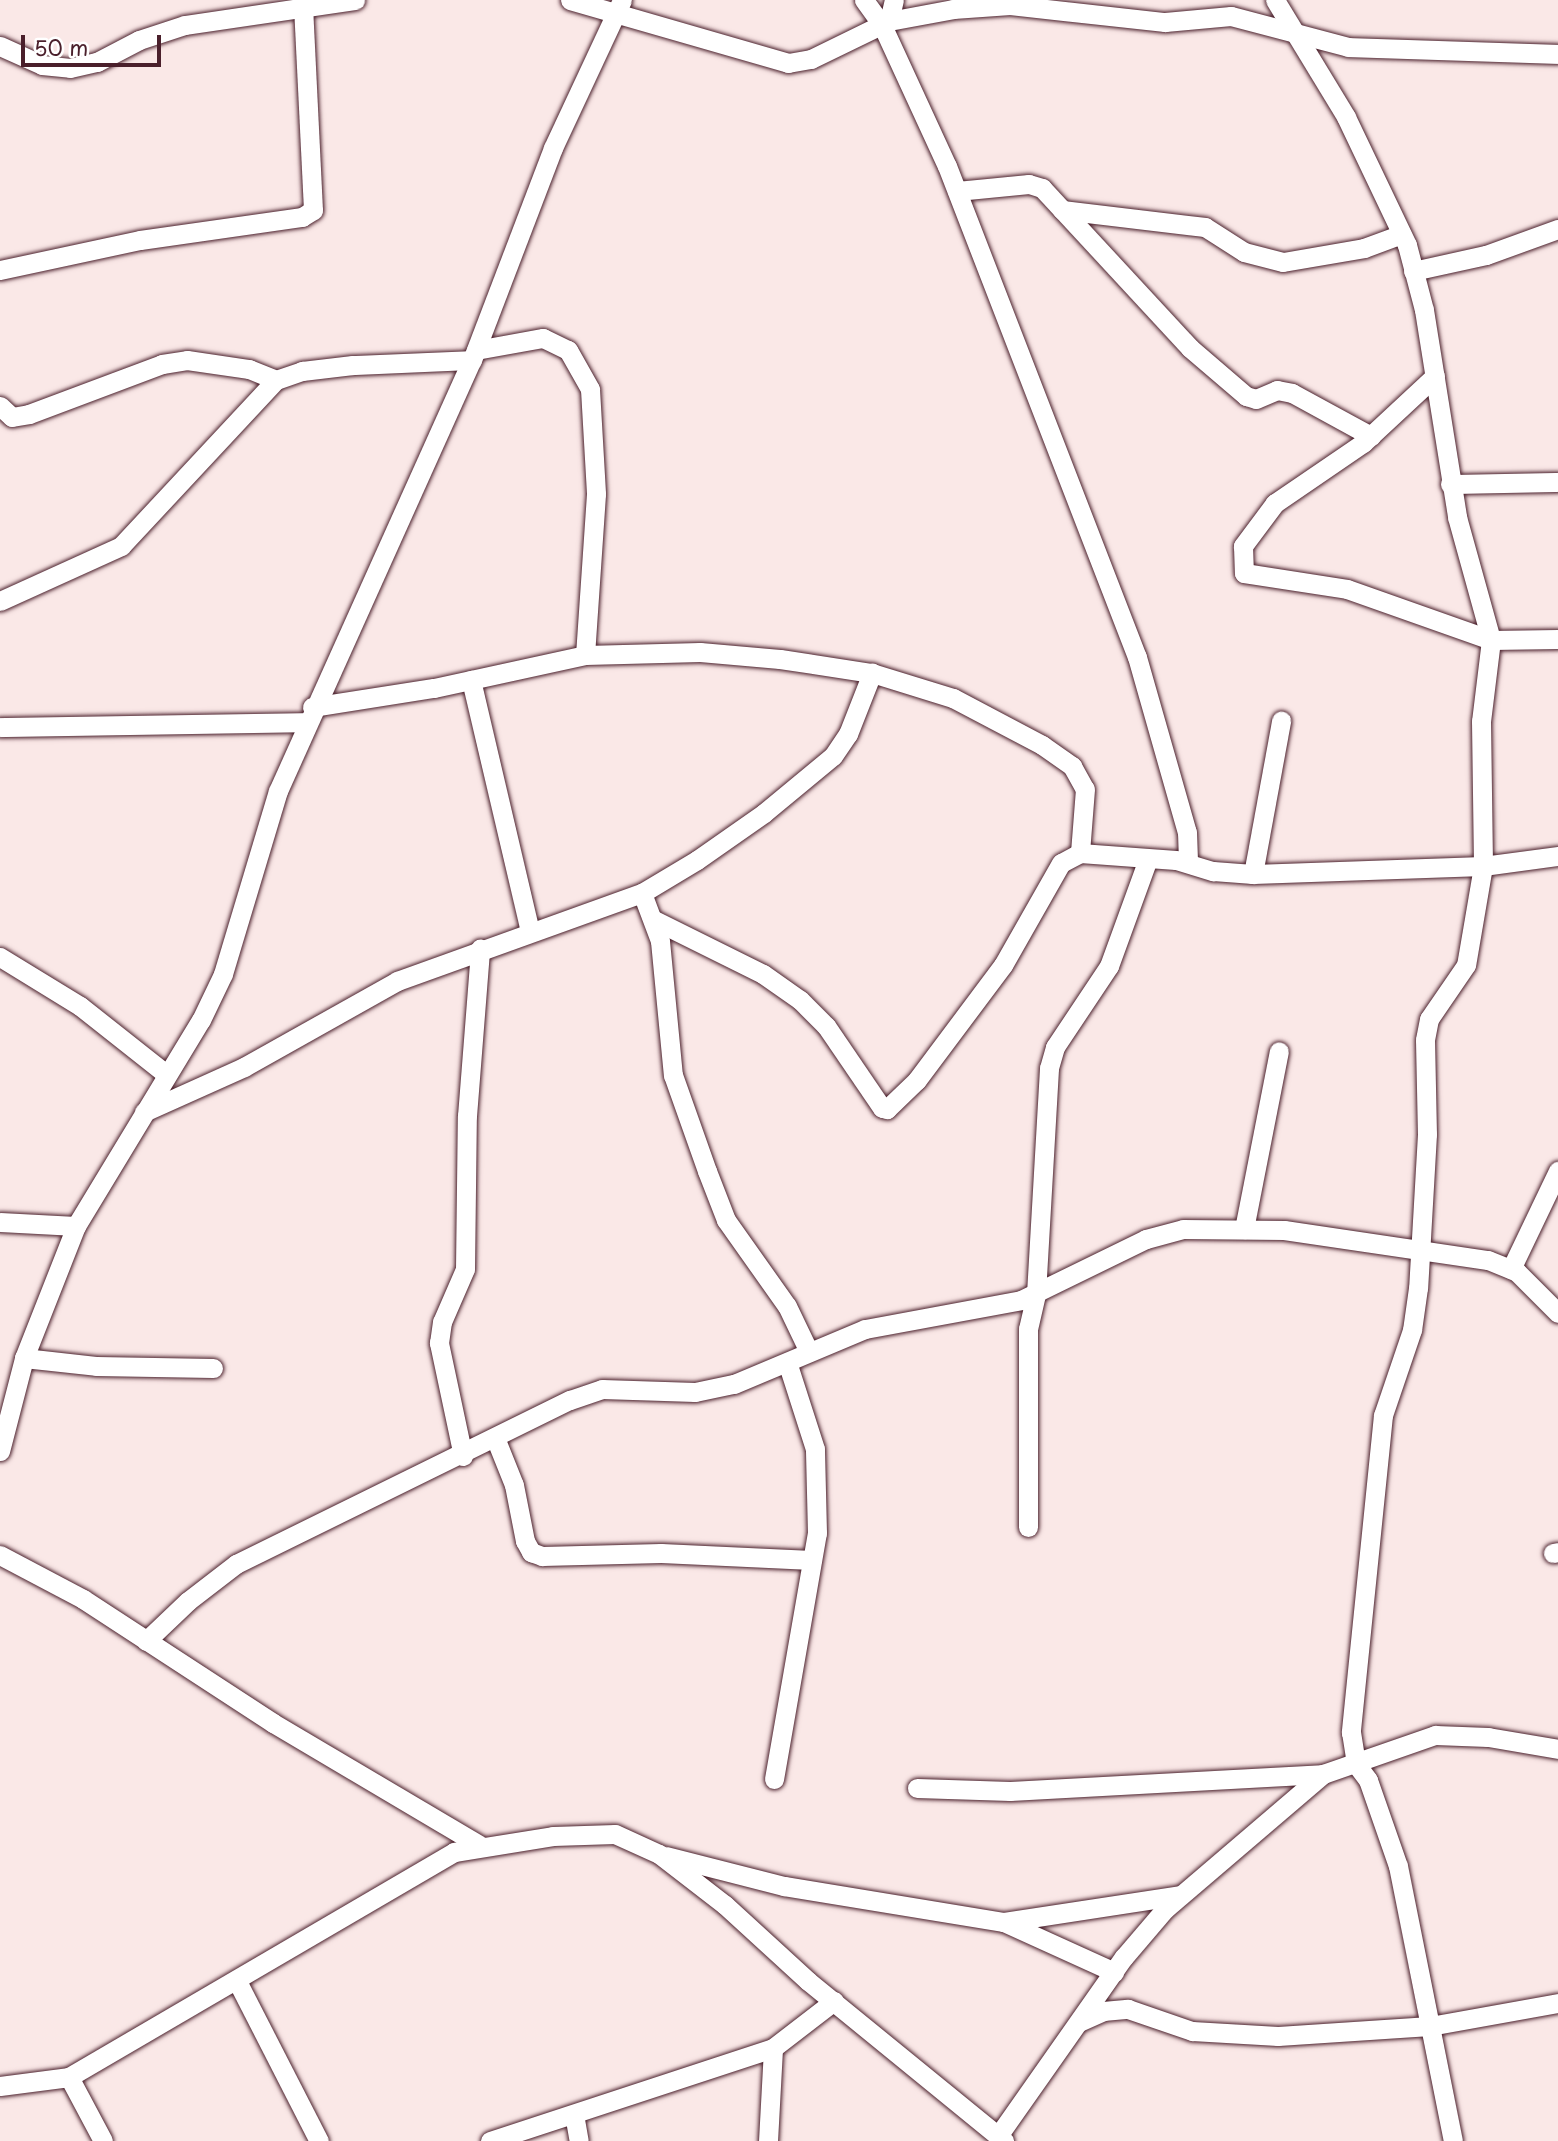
<!DOCTYPE html>
<style>
body{margin:0}
#map{position:relative;width:1558px;height:2141px;overflow:hidden;background:#fae8e7;font-family:"Playpen Sans",sans-serif}
div>[style]{position:absolute}
.roads{filter:drop-shadow(0 0 2px #4a1f2b) drop-shadow(0 0 2px #4a1f2b)}
.minor>*{height:19px;margin:-9.5px;padding:0 9.5px;transform-origin:9.5px;border-radius:9.5px;background:#fff}
span{translate:-50% -50%;white-space:nowrap;text-align:center;line-height:1.15;-webkit-text-stroke:5px #fff;paint-order:stroke}
.scale{position:absolute;left:21px;top:35px;width:140px;height:32px;box-sizing:border-box;border:4px solid #4a1f2b;border-top:0;padding-left:9px;font-size:21px;line-height:24px;white-space:nowrap;color:#4a1f2b;-webkit-text-stroke:5px #fff;paint-order:stroke}
</style>
<div id="map">
<div class="roads">
<div class="minor">
<div style="left:570px;top:0;width:227px;rotate:16.1deg"></div>
<div style="left:788px;top:63px;width:23px;rotate:-10deg"></div>
<div style="left:811px;top:59px;width:87px;rotate:-26deg"></div>
<div style="left:889px;top:21px;width:65px;rotate:-10.6deg"></div>
<div style="left:953px;top:9px;width:57px;rotate:-4deg"></div>
<div style="left:1010px;top:5px;width:156px;rotate:6.3deg"></div>
<div style="left:1165px;top:22px;width:66px;rotate:-5.2deg"></div>
<div style="left:1231px;top:16px;width:121px;rotate:14.8deg"></div>
<div style="left:1348px;top:47px;width:210px;rotate:1.9deg"></div>
<div style="left:864px;top:0;width:31px;rotate:54deg"></div>
<div style="left:882px;top:25px;width:155px;rotate:65.3deg"></div>
<div style="left:947px;top:166px;width:526px;rotate:68.85deg"></div>
<div style="left:1137px;top:657px;width:182px;rotate:74.1deg"></div>
<div style="left:1187px;top:832px;width:30px;rotate:88deg"></div>
<div style="left:1275px;top:0;width:137px;rotate:58.7deg"></div>
<div style="left:1346px;top:117px;width:142px;rotate:64.5deg"></div>
<div style="left:1407px;top:245px;width:67px;rotate:75.3deg"></div>
<div style="left:1424px;top:310px;width:210px;rotate:80.9deg"></div>
<div style="left:1457px;top:517px;width:128px;rotate:74.5deg"></div>
<div style="left:1491px;top:640px;width:82px;rotate:97deg"></div>
<div style="left:1481px;top:721px;width:145px;rotate:89.2deg"></div>
<div style="left:1483px;top:866px;width:100px;rotate:99.7deg"></div>
<div style="left:1466px;top:965px;width:65px;rotate:124.4deg"></div>
<div style="left:1429px;top:1019px;width:21px;rotate:101deg"></div>
<div style="left:1425px;top:1040px;width:94px;rotate:88.8deg"></div>
<div style="left:1427px;top:1134px;width:154px;rotate:93.3deg"></div>
<div style="left:1418px;top:1288px;width:42px;rotate:98.1deg"></div>
<div style="left:1412px;top:1330px;width:90px;rotate:108.8deg"></div>
<div style="left:1383px;top:1415px;width:319px;rotate:95.8deg"></div>
<div style="left:1351px;top:1732px;width:32px;rotate:81deg"></div>
<div style="left:1356px;top:1764px;width:20px;rotate:53deg"></div>
<div style="left:1368px;top:1780px;width:91px;rotate:70.8deg"></div>
<div style="left:1398px;top:1866px;width:280px;rotate:78.7deg"></div>
<div style="left:889px;top:21px;width:22px;rotate:-77deg"></div>
<div style="left:0;top:46px;width:46px;rotate:24.3deg"></div>
<div style="left:42px;top:65px;width:28px;rotate:6deg"></div>
<div style="left:70px;top:68px;width:28px;rotate:-13deg"></div>
<div style="left:97px;top:62px;width:47px;rotate:-27.6deg"></div>
<div style="left:139px;top:40px;width:48px;rotate:-18.1deg"></div>
<div style="left:185px;top:25px;width:172px;rotate:-8.4deg"></div>
<div style="left:957px;top:191px;width:72px;rotate:-5.6deg"></div>
<div style="left:1029px;top:184px;width:14px;rotate:17deg"></div>
<div style="left:1042px;top:188px;width:218px;rotate:47.2deg"></div>
<div style="left:1190px;top:348px;width:74px;rotate:40.6deg"></div>
<div style="left:1246px;top:396px;width:10px;rotate:17deg"></div>
<div style="left:1256px;top:399px;width:23px;rotate:-23deg"></div>
<div style="left:1277px;top:390px;width:15px;rotate:11deg"></div>
<div style="left:1292px;top:393px;width:90px;rotate:28.6deg"></div>
<div style="left:1062px;top:210px;width:144px;rotate:6.8deg"></div>
<div style="left:1205px;top:227px;width:46px;rotate:32.7deg"></div>
<div style="left:1244px;top:252px;width:40px;rotate:14.4deg"></div>
<div style="left:1283px;top:262px;width:82px;rotate:-9.8deg"></div>
<div style="left:1364px;top:248px;width:40px;rotate:-20.2deg"></div>
<div style="left:0;top:270px;width:143px;rotate:-12.1deg"></div>
<div style="left:140px;top:240px;width:164px;rotate:-8.1deg"></div>
<div style="left:302px;top:217px;width:13px;rotate:-32deg"></div>
<div style="left:313px;top:210px;width:202px;rotate:-92.8deg"></div>
<div style="left:1413px;top:271px;width:75px;rotate:-12.4deg"></div>
<div style="left:1486px;top:255px;width:77px;rotate:-19.9deg"></div>
<div style="left:476px;top:350px;width:68px;rotate:-10.2deg"></div>
<div style="left:543px;top:338px;width:28px;rotate:26deg"></div>
<div style="left:568px;top:350px;width:45px;rotate:60.6deg"></div>
<div style="left:590px;top:389px;width:105px;rotate:86.7deg"></div>
<div style="left:596px;top:494px;width:161px;rotate:93.9deg"></div>
<div style="left:1435px;top:376px;width:98px;rotate:137.1deg"></div>
<div style="left:1363px;top:443px;width:107px;rotate:145.7deg"></div>
<div style="left:1275px;top:503px;width:54px;rotate:126.7deg"></div>
<div style="left:1243px;top:546px;width:27px;rotate:88deg"></div>
<div style="left:1244px;top:573px;width:104px;rotate:8.8deg"></div>
<div style="left:1347px;top:589px;width:153px;rotate:19.5deg"></div>
<div style="left:1491px;top:640px;width:67px;rotate:-0.9deg"></div>
<div style="left:0;top:406px;width:16px;rotate:43deg"></div>
<div style="left:12px;top:417px;width:17px;rotate:-10deg"></div>
<div style="left:29px;top:414px;width:142px;rotate:-20.6deg"></div>
<div style="left:162px;top:364px;width:25px;rotate:-9deg"></div>
<div style="left:187px;top:360px;width:63px;rotate:8.3deg"></div>
<div style="left:249px;top:369px;width:29px;rotate:22deg"></div>
<div style="left:1450px;top:484px;width:108px;rotate:-1.1deg"></div>
<div style="left:0;top:601px;width:133px;rotate:-24.4deg"></div>
<div style="left:121px;top:546px;width:227px;rotate:-47deg"></div>
<div style="left:276px;top:380px;width:28px;rotate:-19deg"></div>
<div style="left:302px;top:371px;width:51px;rotate:-6.7deg"></div>
<div style="left:353px;top:365px;width:119px;rotate:-2.4deg"></div>
<div style="left:471px;top:680px;width:259px;rotate:76.8deg"></div>
<div style="left:312px;top:707px;width:123px;rotate:-8.9deg"></div>
<div style="left:434px;top:688px;width:155px;rotate:-12.3deg"></div>
<div style="left:585px;top:655px;width:115px;rotate:-1.5deg"></div>
<div style="left:700px;top:652px;width:80px;rotate:5deg"></div>
<div style="left:780px;top:659px;width:93px;rotate:8.7deg"></div>
<div style="left:872px;top:673px;width:85px;rotate:17.2deg"></div>
<div style="left:953px;top:698px;width:101px;rotate:27.8deg"></div>
<div style="left:1042px;top:745px;width:37px;rotate:35deg"></div>
<div style="left:1072px;top:766px;width:26px;rotate:61deg"></div>
<div style="left:1085px;top:789px;width:64px;rotate:94.5deg"></div>
<div style="left:1080px;top:853px;width:21px;rotate:152deg"></div>
<div style="left:1061px;top:863px;width:117px;rotate:119.6deg"></div>
<div style="left:1003px;top:965px;width:144px;rotate:126.8deg"></div>
<div style="left:917px;top:1080px;width:42px;rotate:136deg"></div>
<div style="left:887px;top:1109px;width:5px;rotate:-169deg"></div>
<div style="left:882px;top:1108px;width:99px;rotate:-124.3deg"></div>
<div style="left:826px;top:1026px;width:37px;rotate:-135deg"></div>
<div style="left:800px;top:1000px;width:45px;rotate:-144.9deg"></div>
<div style="left:763px;top:974px;width:122px;rotate:-153.6deg"></div>
<div style="left:0;top:727px;width:306px;rotate:-0.9deg"></div>
<div style="left:1080px;top:853px;width:96px;rotate:4.2deg"></div>
<div style="left:1176px;top:860px;width:39px;rotate:17deg"></div>
<div style="left:1213px;top:871px;width:40px;rotate:4.3deg"></div>
<div style="left:1253px;top:874px;width:230px;rotate:-2deg"></div>
<div style="left:1483px;top:866px;width:76px;rotate:-7.6deg"></div>
<div style="left:1253px;top:874px;width:156px;rotate:-79.6deg"></div>
<div style="left:642px;top:893px;width:51px;rotate:69.4deg"></div>
<div style="left:660px;top:941px;width:135px;rotate:84.5deg"></div>
<div style="left:673px;top:1075px;width:102px;rotate:70.5deg"></div>
<div style="left:707px;top:1171px;width:53px;rotate:68.8deg"></div>
<div style="left:726px;top:1220px;width:105px;rotate:54.7deg"></div>
<div style="left:787px;top:1306px;width:51px;rotate:64.4deg"></div>
<div style="left:0;top:957px;width:94px;rotate:31.5deg"></div>
<div style="left:80px;top:1006px;width:110px;rotate:38.3deg"></div>
<div style="left:144px;top:1112px;width:110px;rotate:-24.2deg"></div>
<div style="left:244px;top:1067px;width:176px;rotate:-29.3deg"></div>
<div style="left:397px;top:981px;width:260px;rotate:-19.8deg"></div>
<div style="left:642px;top:893px;width:64px;rotate:-31deg"></div>
<div style="left:697px;top:860px;width:82px;rotate:-35deg"></div>
<div style="left:764px;top:813px;width:89px;rotate:-39.6deg"></div>
<div style="left:833px;top:756px;width:27px;rotate:-56deg"></div>
<div style="left:848px;top:734px;width:66px;rotate:-68.5deg"></div>
<div style="left:0;top:1222px;width:76px;rotate:3deg"></div>
<div style="left:1244px;top:1229px;width:181px;rotate:-78.9deg"></div>
<div style="left:1511px;top:1269px;width:109px;rotate:-64.4deg"></div>
<div style="left:24px;top:1358px;width:72px;rotate:6.3deg"></div>
<div style="left:96px;top:1366px;width:117px;rotate:1deg"></div>
<div style="left:496px;top:1440px;width:48px;rotate:68.2deg"></div>
<div style="left:514px;top:1485px;width:57px;rotate:78.9deg"></div>
<div style="left:525px;top:1541px;width:13px;rotate:61deg"></div>
<div style="left:531px;top:1552px;width:12px;rotate:20deg"></div>
<div style="left:542px;top:1556px;width:119px;rotate:-1.4deg"></div>
<div style="left:661px;top:1553px;width:151px;rotate:2.7deg"></div>
<div style="left:0;top:1451px;width:96px;rotate:-75.5deg"></div>
<div style="left:24px;top:1358px;width:142px;rotate:-68.5deg"></div>
<div style="left:76px;top:1226px;width:241px;rotate:-58.8deg"></div>
<div style="left:201px;top:1020px;width:51px;rotate:-64.4deg"></div>
<div style="left:223px;top:974px;width:191px;rotate:-73.3deg"></div>
<div style="left:278px;top:791px;width:473px;rotate:-65.8deg"></div>
<div style="left:472px;top:360px;width:227px;rotate:-69.1deg"></div>
<div style="left:553px;top:148px;width:163px;rotate:-65deg"></div>
<div style="left:463px;top:1456px;width:116px;rotate:-102deg"></div>
<div style="left:439px;top:1343px;width:21px;rotate:-82deg"></div>
<div style="left:442px;top:1322px;width:58px;rotate:-66.5deg"></div>
<div style="left:465px;top:1269px;width:153px;rotate:-89.3deg"></div>
<div style="left:467px;top:1116px;width:168px;rotate:-85.5deg"></div>
<div style="left:1028px;top:1527px;width:198px;rotate:-90deg"></div>
<div style="left:1028px;top:1329px;width:36px;rotate:-77deg"></div>
<div style="left:1036px;top:1294px;width:226px;rotate:-86.7deg"></div>
<div style="left:1049px;top:1068px;width:22px;rotate:-74deg"></div>
<div style="left:1055px;top:1047px;width:97px;rotate:-56.3deg"></div>
<div style="left:1109px;top:966px;width:114px;rotate:-70deg"></div>
<div style="left:1553px;top:1553px;width:5px;rotate:-11deg"></div>
<div style="left:0;top:1555px;width:94px;rotate:27.9deg"></div>
<div style="left:83px;top:1599px;width:227px;rotate:33.1deg"></div>
<div style="left:273px;top:1723px;width:239px;rotate:30.6deg"></div>
<div style="left:146px;top:1641px;width:58px;rotate:-43.6deg"></div>
<div style="left:188px;top:1601px;width:61px;rotate:-37.6deg"></div>
<div style="left:236px;top:1564px;width:372px;rotate:-26.2deg"></div>
<div style="left:570px;top:1400px;width:34px;rotate:-19deg"></div>
<div style="left:602px;top:1389px;width:93px;rotate:1.8deg"></div>
<div style="left:695px;top:1392px;width:40px;rotate:-12deg"></div>
<div style="left:734px;top:1384px;width:142px;rotate:-22.8deg"></div>
<div style="left:865px;top:1329px;width:159px;rotate:-10.5deg"></div>
<div style="left:1021px;top:1300px;width:139px;rotate:-26deg"></div>
<div style="left:1146px;top:1239px;width:38px;rotate:-15deg"></div>
<div style="left:1183px;top:1229px;width:101px;rotate:0.6deg"></div>
<div style="left:1284px;top:1230px;width:206px;rotate:8.4deg"></div>
<div style="left:1488px;top:1260px;width:31px;rotate:22deg"></div>
<div style="left:1517px;top:1272px;width:58px;rotate:45deg"></div>
<div style="left:774px;top:1779px;width:250px;rotate:-80.1deg"></div>
<div style="left:817px;top:1533px;width:84px;rotate:-91.4deg"></div>
<div style="left:815px;top:1449px;width:91px;rotate:-107.8deg"></div>
<div style="left:917px;top:1788px;width:93px;rotate:1.8deg"></div>
<div style="left:1010px;top:1791px;width:312px;rotate:-3.1deg"></div>
<div style="left:666px;top:1856px;width:122px;rotate:14.3deg"></div>
<div style="left:784px;top:1886px;width:223px;rotate:9.3deg"></div>
<div style="left:1004px;top:1922px;width:178px;rotate:-8.7deg"></div>
<div style="left:1004px;top:1922px;width:121px;rotate:24.4deg"></div>
<div style="left:237px;top:1981px;width:180px;rotate:62.9deg"></div>
<div style="left:1081px;top:2021px;width:24px;rotate:-24deg"></div>
<div style="left:1103px;top:2011px;width:25px;rotate:-5deg"></div>
<div style="left:1128px;top:2009px;width:68px;rotate:19deg"></div>
<div style="left:1192px;top:2031px;width:86px;rotate:3.3deg"></div>
<div style="left:1278px;top:2036px;width:152px;rotate:-3.8deg"></div>
<div style="left:1430px;top:2026px;width:130px;rotate:-10.2deg"></div>
<div style="left:69px;top:2077px;width:72px;rotate:62deg"></div>
<div style="left:0;top:2086px;width:70px;rotate:-7.4deg"></div>
<div style="left:69px;top:2077px;width:446px;rotate:-30.3deg"></div>
<div style="left:454px;top:1852px;width:100px;rotate:-9.2deg"></div>
<div style="left:553px;top:1836px;width:62px;rotate:-1.8deg"></div>
<div style="left:615px;top:1834px;width:48px;rotate:24.4deg"></div>
<div style="left:659px;top:1854px;width:83px;rotate:37.7deg"></div>
<div style="left:725px;top:1905px;width:113px;rotate:42.5deg"></div>
<div style="left:808px;top:1981px;width:253px;rotate:39.2deg"></div>
<div style="left:574px;top:2114px;width:27px;rotate:80deg"></div>
<div style="left:998px;top:2136px;width:219px;rotate:-54.9deg"></div>
<div style="left:1124px;top:1957px;width:63px;rotate:-49.5deg"></div>
<div style="left:1165px;top:1909px;width:208px;rotate:-40.5deg"></div>
<div style="left:1323px;top:1774px;width:119px;rotate:-19.2deg"></div>
<div style="left:1435px;top:1735px;width:53px;rotate:2.2deg"></div>
<div style="left:1488px;top:1737px;width:71px;rotate:9.7deg"></div>
<div style="left:490px;top:2141px;width:298px;rotate:-18.2deg"></div>
<div style="left:773px;top:2048px;width:77px;rotate:-37.6deg"></div>
<div style="left:768px;top:2141px;width:93px;rotate:-86.9deg"></div>
</div>
</div>
<div class="scale">50 m</div>
</div>
